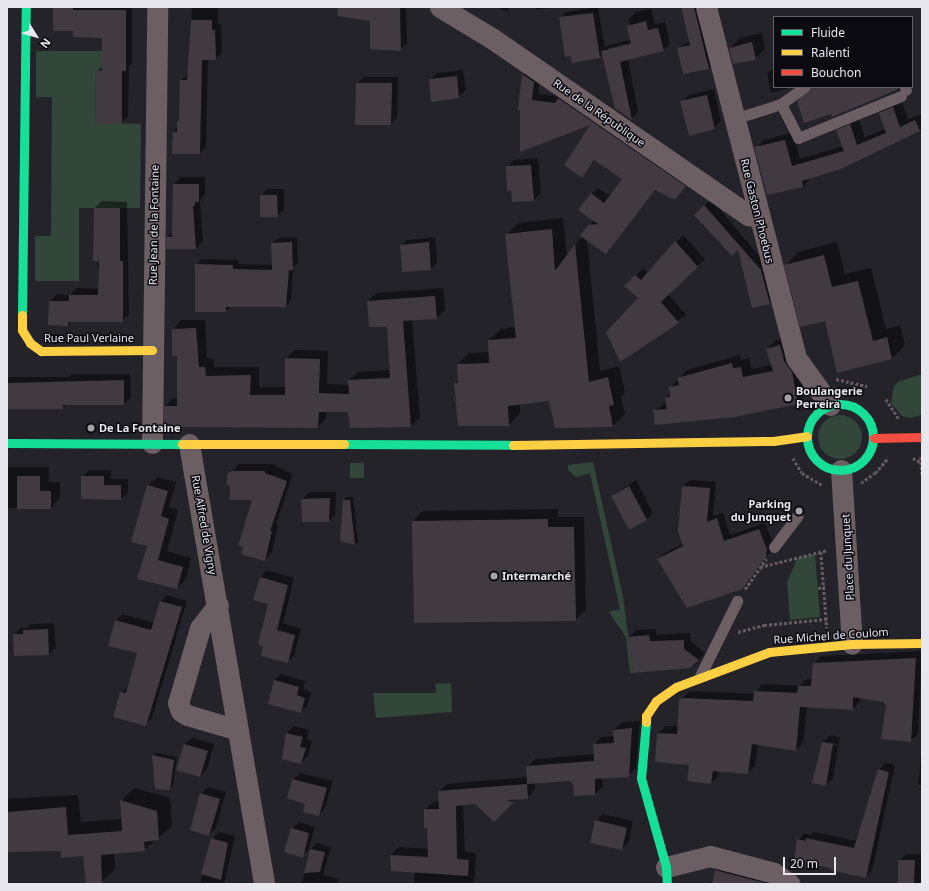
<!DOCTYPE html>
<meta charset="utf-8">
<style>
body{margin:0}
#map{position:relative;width:929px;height:891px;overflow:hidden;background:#24232a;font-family:"Noto Sans",sans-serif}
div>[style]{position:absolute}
.green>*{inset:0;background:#33463a}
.round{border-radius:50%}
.shadow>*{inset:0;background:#0007}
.building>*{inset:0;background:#413a41}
.path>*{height:2.5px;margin-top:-1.25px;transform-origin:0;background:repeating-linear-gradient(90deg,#635b60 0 3px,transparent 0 5px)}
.lane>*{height:11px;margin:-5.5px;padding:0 5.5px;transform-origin:5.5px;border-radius:5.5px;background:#6c5f63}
.street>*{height:21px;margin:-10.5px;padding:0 10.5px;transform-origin:10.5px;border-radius:10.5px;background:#6c5f63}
.fast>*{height:9px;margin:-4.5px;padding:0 4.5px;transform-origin:4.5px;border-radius:4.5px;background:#16e098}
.fast>.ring{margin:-4.5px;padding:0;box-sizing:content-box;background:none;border:9px solid #16e098;border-radius:50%}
.slow>*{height:9px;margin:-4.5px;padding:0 4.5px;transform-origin:4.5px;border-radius:4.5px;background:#ffcf43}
.jam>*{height:9px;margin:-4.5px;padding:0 4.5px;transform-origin:4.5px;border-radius:4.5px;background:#f24e42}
.dots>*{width:11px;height:11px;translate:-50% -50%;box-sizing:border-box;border:2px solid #0b0a10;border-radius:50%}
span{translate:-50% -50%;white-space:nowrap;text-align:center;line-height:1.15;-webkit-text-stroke:3px #0b0a10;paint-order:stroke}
.street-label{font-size:11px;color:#e8e7f0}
.poi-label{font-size:11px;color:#e8e7f0;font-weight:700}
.left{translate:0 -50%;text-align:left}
.right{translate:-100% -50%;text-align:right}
.frame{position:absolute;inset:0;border:8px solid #e8e7f0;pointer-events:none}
.legend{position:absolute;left:773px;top:16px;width:140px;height:72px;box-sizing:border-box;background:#0b0a10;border:1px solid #63626a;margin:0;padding:5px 7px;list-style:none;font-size:12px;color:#e8e7f0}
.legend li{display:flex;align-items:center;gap:8px;height:20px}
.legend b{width:20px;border:1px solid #63626a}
.north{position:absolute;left:16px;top:16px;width:40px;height:40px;-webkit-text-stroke:3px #0b0a10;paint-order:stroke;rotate:127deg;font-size:11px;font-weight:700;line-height:16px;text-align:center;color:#e8e7f0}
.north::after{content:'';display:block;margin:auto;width:14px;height:18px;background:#e8e7f0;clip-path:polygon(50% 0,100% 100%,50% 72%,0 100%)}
.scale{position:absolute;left:783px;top:857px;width:53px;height:18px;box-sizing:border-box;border:2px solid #e8e7f0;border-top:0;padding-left:5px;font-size:12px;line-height:14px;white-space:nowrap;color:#e8e7f0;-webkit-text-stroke:3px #0b0a10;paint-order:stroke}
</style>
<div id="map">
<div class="green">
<div style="clip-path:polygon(36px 51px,102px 51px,102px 71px,96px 71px,95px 123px,141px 124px,140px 208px,79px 208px,79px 281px,35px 281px,35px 236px,51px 236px,52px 97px,36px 97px)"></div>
<div style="clip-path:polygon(922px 374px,922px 415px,911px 418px,902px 416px,891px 403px,894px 386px,898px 382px)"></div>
<div class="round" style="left:818px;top:415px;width:44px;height:44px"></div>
<div style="clip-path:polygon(593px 462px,623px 597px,633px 673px,630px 673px,626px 637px,609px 612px,620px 609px,590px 473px,576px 477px,568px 470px,568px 465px)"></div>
<div style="clip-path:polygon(350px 463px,364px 463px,364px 478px,350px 478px)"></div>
<div style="clip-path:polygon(815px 554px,820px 617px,790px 620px,787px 582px,797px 559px)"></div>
<div style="clip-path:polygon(451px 683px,452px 712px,376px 718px,373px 693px,436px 693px,435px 684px)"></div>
</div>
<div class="shadow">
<div style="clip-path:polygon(54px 7px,132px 7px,132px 63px,129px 66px,128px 116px,122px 123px,97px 71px,103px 66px,103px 37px,74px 30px)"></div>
<div style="clip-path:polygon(192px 7px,218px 7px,218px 24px,221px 24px,222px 53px,215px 59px,208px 59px,206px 147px,200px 153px,174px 132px,180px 119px,181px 80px,188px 74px)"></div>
<div style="clip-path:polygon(340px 7px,406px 7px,407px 43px,400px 50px,371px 20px)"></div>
<div style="clip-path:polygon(497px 7px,511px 7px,506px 11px)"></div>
<div style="clip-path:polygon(536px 7px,556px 7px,536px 10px)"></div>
<div style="clip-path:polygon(evenodd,598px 7px,605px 48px,608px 45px,631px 40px,629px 19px,636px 12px,651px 9px,655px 24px,665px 22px,670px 44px,663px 50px,628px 59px,638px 112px,631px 119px,602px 54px,599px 57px,572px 55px,560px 18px,566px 12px,598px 7px,636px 42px,636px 44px,608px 50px,608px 48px,636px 42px)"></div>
<div style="clip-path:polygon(682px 7px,701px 7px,715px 62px,709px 68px,683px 73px,678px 48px,690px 41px)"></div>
<div style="clip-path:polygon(762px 33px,765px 49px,755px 59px,730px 48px,740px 38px)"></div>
<div style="clip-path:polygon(774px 67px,774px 87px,791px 87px,771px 93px,767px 74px)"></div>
<div style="clip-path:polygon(529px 68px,540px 76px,538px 94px,561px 96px,691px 180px,675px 199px,656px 189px,606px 252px,587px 240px,600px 371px,619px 366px,625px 392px,621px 397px,625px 414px,613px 426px,556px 427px,550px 400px,520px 403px,520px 413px,509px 425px,455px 383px,459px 380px,458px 364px,469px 353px,490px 352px,489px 340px,501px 329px,516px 327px,506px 235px,518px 223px,563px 218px,567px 257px,594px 220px,591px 194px,598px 188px,610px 196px,623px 178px,595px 160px,582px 177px,592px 123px,519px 109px,523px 74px)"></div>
<div style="clip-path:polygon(463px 70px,466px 90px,459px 97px,430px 80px,437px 73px)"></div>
<div style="clip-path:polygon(363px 77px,398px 77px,397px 117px,391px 124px,357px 84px)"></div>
<div style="clip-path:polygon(714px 89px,721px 121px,714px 128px,682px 102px,689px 95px)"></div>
<div style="clip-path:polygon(901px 99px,908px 119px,922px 114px,922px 128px,920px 130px,811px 178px,803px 186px,756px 148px,764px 140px,793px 132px,800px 159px,843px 146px,838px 130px,846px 122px,858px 117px,865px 137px,886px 129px,880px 113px,888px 105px)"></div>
<div style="clip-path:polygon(538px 158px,541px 193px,534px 200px,507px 167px,514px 160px)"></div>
<div style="clip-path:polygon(181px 177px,205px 177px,205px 194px,200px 200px,203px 241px,196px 248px,167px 238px,173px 232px,174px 184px)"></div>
<div style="clip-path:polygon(268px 189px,284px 189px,284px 209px,277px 216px,261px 196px)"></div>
<div style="clip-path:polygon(711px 199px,766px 264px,776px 296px,769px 303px,739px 249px,695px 215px)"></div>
<div style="clip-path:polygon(102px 201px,127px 202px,129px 314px,122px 321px,71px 321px,68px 325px,50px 301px,57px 294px,70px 295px,77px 288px,99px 289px,95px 208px)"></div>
<div style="clip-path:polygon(683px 235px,705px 259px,668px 294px,686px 315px,620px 360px,639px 298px,626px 286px,643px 268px,648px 273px)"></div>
<div style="clip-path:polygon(297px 237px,298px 263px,293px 267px,291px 300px,286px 306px,231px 306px,226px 311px,196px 265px,202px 259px,238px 260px,238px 264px,273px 265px,272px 243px,278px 238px)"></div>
<div style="clip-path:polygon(435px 237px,437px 263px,431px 269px,403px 271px,401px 246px,407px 240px)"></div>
<div style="clip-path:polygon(837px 242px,845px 274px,871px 268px,886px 329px,900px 325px,905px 345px,892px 358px,826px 320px,786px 265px,798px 252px)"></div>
<div style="clip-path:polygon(443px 288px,445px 310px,436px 318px,412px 320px,420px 417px,411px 426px,351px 427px,349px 411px,327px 411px,326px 418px,318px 427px,165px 406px,174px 398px,178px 398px,178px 355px,173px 329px,181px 320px,205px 320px,207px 358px,214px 359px,214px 367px,259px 367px,259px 387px,286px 387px,286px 358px,295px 350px,328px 351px,327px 384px,349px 385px,349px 380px,358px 372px,391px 370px,388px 326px,368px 301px,377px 293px)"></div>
<div style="clip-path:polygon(789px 337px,800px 364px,806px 394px,798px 403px,656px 424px,654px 411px,667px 402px,670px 388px,687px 370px,740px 355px,741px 360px,749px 358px,752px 369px,772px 365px,767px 349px,776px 340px)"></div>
<div style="clip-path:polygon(72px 374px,130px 374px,131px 397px,124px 404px,67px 404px,63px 408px,7px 408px,7px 377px,69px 377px)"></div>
<div style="clip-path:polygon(239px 464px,272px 464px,293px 474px,276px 524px,278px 524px,272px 553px,265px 559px,253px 499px,231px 484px,228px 476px)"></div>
<div style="clip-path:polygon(7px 467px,49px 467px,49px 482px,60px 482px,60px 498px,51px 508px,7px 508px)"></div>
<div style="clip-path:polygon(89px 470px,111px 470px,111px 479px,128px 479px,128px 492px,121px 499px,82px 477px)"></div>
<div style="clip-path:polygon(157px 477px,176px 482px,169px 507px,178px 510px,167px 551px,191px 558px,186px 579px,177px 588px,148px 545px,148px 486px)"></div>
<div style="clip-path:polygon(636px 480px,653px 513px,646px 520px,612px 496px)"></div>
<div style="clip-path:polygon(690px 480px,716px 482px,713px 516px,723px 513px,730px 535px,765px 523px,773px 543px,772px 550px,742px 588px,658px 559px,665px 553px,683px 544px,683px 486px)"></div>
<div style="clip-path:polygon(309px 492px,336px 492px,335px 515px,329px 521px,302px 499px)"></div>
<div style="clip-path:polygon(347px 497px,353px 497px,358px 541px,355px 544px,341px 540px,344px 500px)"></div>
<div style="clip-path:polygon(558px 509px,558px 517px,584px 517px,586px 610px,575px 620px,413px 521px,423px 511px)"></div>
<div style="clip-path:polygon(267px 570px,294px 578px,283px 623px,301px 629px,294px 656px,287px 662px,262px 655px,269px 603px,255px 599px,261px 577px)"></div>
<div style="clip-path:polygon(167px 595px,187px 601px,152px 718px,146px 724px,121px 692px,129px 686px,138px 653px,110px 645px,116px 620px,122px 614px,154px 623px,161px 601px)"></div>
<div style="clip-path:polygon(54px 623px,56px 647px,49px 654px,14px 635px,21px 628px,27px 628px,31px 624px)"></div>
<div style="clip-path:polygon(656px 629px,656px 635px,690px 633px,691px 642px,705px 653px,694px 666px,634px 672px,629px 637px,636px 630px)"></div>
<div style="clip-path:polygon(922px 651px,918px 734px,910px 741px,884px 701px,860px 697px,860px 701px,853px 709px,807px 706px,803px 743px,795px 750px,758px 744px,755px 766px,748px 773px,719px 770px,718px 776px,711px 783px,658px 733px,666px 726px,678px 726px,680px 700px,690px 691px,755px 694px,762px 684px,799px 686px,807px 679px,813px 679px,814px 664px,821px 656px)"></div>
<div style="clip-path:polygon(281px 674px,305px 681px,303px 689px,311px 692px,307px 706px,301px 712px,275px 680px)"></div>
<div style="clip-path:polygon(640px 721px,636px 768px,628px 776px,602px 778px,603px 786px,595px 794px,570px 780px,535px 783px,535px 790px,527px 798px,516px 798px,494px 821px,475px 803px,463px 804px,465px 852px,476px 853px,474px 884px,414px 884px,415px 870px,392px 870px,391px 855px,399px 847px,429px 849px,425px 810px,433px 802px,439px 801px,439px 792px,447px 784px,528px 777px,527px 767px,535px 759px,594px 754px,594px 745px,601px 737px,614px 736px,614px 730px,622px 722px)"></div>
<div style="clip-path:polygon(294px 726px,309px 730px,307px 740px,312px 741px,308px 756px,301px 763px,284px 746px,287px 733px)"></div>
<div style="clip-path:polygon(evenodd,830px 735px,840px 737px,833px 778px,826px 785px,823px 742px,830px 735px,826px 742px,838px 744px,838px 746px,826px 744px,826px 742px)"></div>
<div style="clip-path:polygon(192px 738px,214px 744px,207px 769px,200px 776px,185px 744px)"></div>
<div style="clip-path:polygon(922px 747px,922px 785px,918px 785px)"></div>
<div style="clip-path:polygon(157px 753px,177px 757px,173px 786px,170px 789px,154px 756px)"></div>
<div style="clip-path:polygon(885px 763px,895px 765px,872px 871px,865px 877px,832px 867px,798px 840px,805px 833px,811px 835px,814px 832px,857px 841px,879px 770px)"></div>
<div style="clip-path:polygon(300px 773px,333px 781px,325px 808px,318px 815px,307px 803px,293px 780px)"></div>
<div style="clip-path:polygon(208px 787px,226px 792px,216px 828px,209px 835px,201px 794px)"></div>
<div style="clip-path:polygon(134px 788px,170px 798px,172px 826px,144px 850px,114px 853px,115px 869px,101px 882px,84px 855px,62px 849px,7px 851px,7px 799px,78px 795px,81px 822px,122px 819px,121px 801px)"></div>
<div style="clip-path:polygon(603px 814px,633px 821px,629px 842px,622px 849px,596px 821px)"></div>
<div style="clip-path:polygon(299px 822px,315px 827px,309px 849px,302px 856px,292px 829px)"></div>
<div style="clip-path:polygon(219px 832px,235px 836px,224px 884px,200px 884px,212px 839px)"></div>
<div style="clip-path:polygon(317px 843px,331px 847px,323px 875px,339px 879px,338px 884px,299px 884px,302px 882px,311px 849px)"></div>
<div style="clip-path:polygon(906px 854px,921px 854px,922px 884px,899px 884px,899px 861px)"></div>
<div style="clip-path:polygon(725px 861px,773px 874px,769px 884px,708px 884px,714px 881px,716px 870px)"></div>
</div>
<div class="building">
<div style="clip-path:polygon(53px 7px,73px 7px,73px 10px,126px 10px,126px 71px,122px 71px,122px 124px,95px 124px,96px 71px,102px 71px,102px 38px,73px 37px,73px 31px,53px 31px)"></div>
<div style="clip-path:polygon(400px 7px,401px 51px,370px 49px,370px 21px,337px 16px,338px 8px)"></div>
<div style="clip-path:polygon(681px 7px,694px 7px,709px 69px,683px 74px,677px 48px,690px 45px)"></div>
<div style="clip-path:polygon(593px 13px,600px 58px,572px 63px,571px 56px,565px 57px,559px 17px)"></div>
<div style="clip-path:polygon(191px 20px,212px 20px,212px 30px,215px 30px,216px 60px,202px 60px,200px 154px,172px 154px,173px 132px,177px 132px,177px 121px,179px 121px,180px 80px,187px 80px)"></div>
<div style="clip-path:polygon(646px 21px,648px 30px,658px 28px,664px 51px,620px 62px,632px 120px,615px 108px,601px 51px,631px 44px,627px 26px)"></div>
<div style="clip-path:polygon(752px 42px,756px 60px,733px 64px,729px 48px)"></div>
<div style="clip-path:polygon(522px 74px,534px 82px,532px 100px,555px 103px,558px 98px,686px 186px,675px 200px,655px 190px,606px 254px,580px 236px,588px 225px,598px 224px,578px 210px,591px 193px,604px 203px,622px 179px,594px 160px,582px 178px,564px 165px,590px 125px,520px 152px,520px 110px,518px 110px)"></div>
<div style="clip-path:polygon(457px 76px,459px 98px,431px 102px,429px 79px)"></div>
<div style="clip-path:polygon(356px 83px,392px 83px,391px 125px,355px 125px)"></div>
<div style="clip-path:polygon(811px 87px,898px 87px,898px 89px,832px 117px,831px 114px,804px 123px,797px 101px,808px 92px)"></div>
<div style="clip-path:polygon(707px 95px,715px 129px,689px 136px,680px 101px)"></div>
<div style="clip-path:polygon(893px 107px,900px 127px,915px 120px,920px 131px,841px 169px,802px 181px,803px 187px,767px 195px,754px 147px,785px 140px,792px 166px,844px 151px,836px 130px,850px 124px,857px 145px,886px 133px,879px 113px)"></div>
<div style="clip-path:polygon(531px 165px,534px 201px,512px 202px,511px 191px,507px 191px,506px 166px)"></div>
<div style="clip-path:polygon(173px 184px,199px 184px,199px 202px,195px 202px,195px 206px,193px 206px,196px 249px,166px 249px,166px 237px,172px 237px)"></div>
<div style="clip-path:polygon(260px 195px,277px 195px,278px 217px,260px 217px)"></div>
<div style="clip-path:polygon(704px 205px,761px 270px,770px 304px,752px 308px,738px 250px,732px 256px,694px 215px)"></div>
<div style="clip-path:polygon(94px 208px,120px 208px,120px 261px,123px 261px,123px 322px,68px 322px,68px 326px,48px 325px,49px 301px,69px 301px,69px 295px,98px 295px,99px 261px,93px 261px)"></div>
<div style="clip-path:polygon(552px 229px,555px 271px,575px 244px,589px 382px,608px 377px,614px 405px,609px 406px,613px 427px,555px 428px,549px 401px,508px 406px,509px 426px,458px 426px,454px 383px,458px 383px,457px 364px,489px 363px,488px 340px,516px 338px,505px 234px)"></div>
<div style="clip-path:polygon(675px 241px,698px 267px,661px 302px,679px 323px,620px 362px,606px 332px,638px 298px,624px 286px,635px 275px,641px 280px)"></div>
<div style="clip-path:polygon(292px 242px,293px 270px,289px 270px,286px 307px,226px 307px,226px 312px,195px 312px,195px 264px,233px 265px,233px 269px,272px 270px,271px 243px)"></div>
<div style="clip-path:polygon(429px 242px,431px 270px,402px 272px,400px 245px)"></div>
<div style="clip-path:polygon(824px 255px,832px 287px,858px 281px,873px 341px,887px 337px,892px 359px,837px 373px,825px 321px,800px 327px,784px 265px)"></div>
<div style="clip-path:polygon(435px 296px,437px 319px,403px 321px,411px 427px,350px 428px,348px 412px,319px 412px,318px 428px,164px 427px,164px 406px,177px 406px,177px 356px,172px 356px,172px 329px,196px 328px,199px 367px,205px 367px,206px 376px,251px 375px,250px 395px,285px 395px,285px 358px,320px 359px,319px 393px,349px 394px,348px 380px,390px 378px,387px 327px,369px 327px,367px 301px)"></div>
<div style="clip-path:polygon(780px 345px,784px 361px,792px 372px,798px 404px,734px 417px,655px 425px,653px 410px,667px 409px,665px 398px,670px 397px,669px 387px,679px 385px,677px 378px,732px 363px,733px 368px,741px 367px,743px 377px,773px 371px,766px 349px)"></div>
<div style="clip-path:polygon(124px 380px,124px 405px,63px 405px,63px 409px,7px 409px,7px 383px)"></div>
<div style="clip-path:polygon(231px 471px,265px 471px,265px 473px,287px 481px,270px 531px,272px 531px,265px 561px,241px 554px,243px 547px,238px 546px,252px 500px,230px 500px,230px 485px,227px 485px,227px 475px)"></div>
<div style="clip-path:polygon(17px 476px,40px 476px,40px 491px,51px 491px,51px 509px,17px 509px)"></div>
<div style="clip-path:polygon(81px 476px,104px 476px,104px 485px,121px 485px,121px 500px,81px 499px)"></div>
<div style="clip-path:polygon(147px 485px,168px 491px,161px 516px,169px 519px,158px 560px,183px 567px,177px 589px,137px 579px,147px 546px,131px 542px)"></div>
<div style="clip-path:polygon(629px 486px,647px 520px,629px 530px,611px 496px)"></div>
<div style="clip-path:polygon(682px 486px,710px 488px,707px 522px,717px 518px,724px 541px,759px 529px,767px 549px,766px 557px,742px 589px,687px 608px,657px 559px,683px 546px,678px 531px)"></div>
<div style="clip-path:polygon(330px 498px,329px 522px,302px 522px,301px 499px)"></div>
<div style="clip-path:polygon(343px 500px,350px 500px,355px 545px,340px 541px)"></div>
<div style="clip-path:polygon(548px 519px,548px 527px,574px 527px,576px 621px,414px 623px,412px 521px)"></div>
<div style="clip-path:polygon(260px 577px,288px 585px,277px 630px,295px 635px,288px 663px,261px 656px,263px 646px,258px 644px,268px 604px,253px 600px)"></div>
<div style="clip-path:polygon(160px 601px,182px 607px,146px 726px,113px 717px,120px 692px,126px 693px,137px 653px,108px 646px,115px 620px,151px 630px)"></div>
<div style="clip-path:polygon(48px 629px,49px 655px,14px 656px,13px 634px,23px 634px,23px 630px)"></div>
<div style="clip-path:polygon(649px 635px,650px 641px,684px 640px,684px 649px,699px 660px,690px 668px,633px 673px,628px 637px)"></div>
<div style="clip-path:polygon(916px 658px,911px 742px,881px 739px,886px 705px,883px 702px,853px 697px,853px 710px,800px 707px,796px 751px,752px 744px,748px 774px,713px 771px,711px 784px,687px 781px,689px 765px,655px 762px,657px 733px,677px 734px,679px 700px,682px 698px,753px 701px,754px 691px,797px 693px,798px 686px,811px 686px,813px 663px)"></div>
<div style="clip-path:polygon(274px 680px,299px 687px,297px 695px,305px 698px,301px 713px,268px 704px)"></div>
<div style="clip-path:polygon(632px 728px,629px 777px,595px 779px,595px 795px,574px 796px,573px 784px,570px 781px,527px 784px,528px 799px,506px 800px,514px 802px,494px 822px,475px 804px,456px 806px,457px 859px,469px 860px,468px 876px,391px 871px,390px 855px,428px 857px,427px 828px,424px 828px,424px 809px,439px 809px,438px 791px,527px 784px,526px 766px,594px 761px,593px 744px,614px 743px,613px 730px)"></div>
<div style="clip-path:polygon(286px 733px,303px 737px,300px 747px,306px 748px,301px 764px,282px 759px)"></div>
<div style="clip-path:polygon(822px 742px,833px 744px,826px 786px,812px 783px)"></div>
<div style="clip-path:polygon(184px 744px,208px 751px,200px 777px,176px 770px)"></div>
<div style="clip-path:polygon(152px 755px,174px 760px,170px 790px,155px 789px)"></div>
<div style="clip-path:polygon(878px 769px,889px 772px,866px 878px,830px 870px,831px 868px,794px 861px,797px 839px,806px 841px,806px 838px,854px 848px)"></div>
<div style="clip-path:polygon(292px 779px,327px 788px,319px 816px,303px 812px,305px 804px,287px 798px)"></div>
<div style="clip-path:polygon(200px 793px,220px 799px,209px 836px,190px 830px)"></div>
<div style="clip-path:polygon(120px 800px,157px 811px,159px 840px,144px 842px,145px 851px,101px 855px,102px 883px,86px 883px,83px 856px,61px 858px,61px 851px,7px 852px,7px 812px,66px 807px,68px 835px,122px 831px)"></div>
<div style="clip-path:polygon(595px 820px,627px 828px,622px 850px,590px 843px)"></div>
<div style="clip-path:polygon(291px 828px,309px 833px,303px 858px,284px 852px)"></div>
<div style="clip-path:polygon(211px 838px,228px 843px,221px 880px,201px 874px)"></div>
<div style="clip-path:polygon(310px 849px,325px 852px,320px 872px,304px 873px)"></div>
<div style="clip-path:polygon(898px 860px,915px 860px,914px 884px,898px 884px)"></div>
<div style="clip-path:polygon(715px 870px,769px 884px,712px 884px)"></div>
</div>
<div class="path">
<div style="left:836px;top:379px;width:32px;rotate:13deg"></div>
<div style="left:886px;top:399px;width:24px;rotate:57deg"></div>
<div style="left:921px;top:457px;width:17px;rotate:87deg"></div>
<div style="left:793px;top:458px;width:17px;rotate:59deg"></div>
<div style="left:802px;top:473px;width:23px;rotate:31deg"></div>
<div style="left:913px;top:458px;width:10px;rotate:29deg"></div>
<div style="left:861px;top:483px;width:17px;rotate:-36deg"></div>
<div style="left:875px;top:473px;width:20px;rotate:-49deg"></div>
<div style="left:821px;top:552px;width:76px;rotate:85.5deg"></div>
<div style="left:760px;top:567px;width:70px;rotate:-14deg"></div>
<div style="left:818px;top:588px;width:7px;rotate:-8deg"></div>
<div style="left:745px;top:589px;width:37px;rotate:-55deg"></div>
<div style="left:738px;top:632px;width:27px;rotate:-15deg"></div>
<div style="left:764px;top:625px;width:63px;rotate:-5.4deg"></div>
</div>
<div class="lane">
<div style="left:905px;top:87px;width:3px;rotate:72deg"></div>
<div style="left:781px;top:104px;width:38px;rotate:63deg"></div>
<div style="left:798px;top:138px;width:111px;rotate:-22.2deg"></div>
<div style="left:734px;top:119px;width:49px;rotate:-17.7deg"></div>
<div style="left:781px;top:104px;width:29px;rotate:-36deg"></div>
<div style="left:774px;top:547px;width:39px;rotate:-53deg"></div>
<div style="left:700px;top:676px;width:84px;rotate:-63.7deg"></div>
</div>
<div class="street">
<div style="left:440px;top:7px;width:62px;rotate:31.1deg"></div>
<div style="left:493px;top:39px;width:310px;rotate:34.6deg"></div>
<div style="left:748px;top:215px;width:10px;rotate:11deg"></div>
<div style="left:706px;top:7px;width:362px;rotate:75.6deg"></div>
<div style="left:796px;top:358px;width:58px;rotate:54.1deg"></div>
<div style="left:152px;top:443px;width:436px;rotate:-89.3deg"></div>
<div style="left:189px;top:444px;width:446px;rotate:80.3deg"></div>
<div style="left:841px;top:470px;width:174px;rotate:86.4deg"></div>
<div style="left:218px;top:605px;width:29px;rotate:128deg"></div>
<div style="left:200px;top:628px;width:78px;rotate:106.3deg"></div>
<div style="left:178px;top:703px;width:9px;rotate:69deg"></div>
<div style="left:181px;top:711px;width:7px;rotate:34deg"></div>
<div style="left:187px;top:715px;width:50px;rotate:16.3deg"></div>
<div style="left:666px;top:867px;width:45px;rotate:-14deg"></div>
<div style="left:710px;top:856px;width:66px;rotate:14.9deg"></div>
<div style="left:774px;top:873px;width:19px;rotate:35deg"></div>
</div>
<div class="fast">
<div style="left:22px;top:315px;width:308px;rotate:-89.3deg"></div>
<div class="ring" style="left:807px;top:404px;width:57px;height:57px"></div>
<div style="left:7px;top:443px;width:175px;rotate:0.3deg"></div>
<div style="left:344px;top:444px;width:169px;rotate:0.3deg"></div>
<div style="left:646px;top:722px;width:56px;rotate:95.1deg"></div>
<div style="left:641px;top:778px;width:92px;rotate:74.3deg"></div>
<div style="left:666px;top:867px;width:17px;rotate:87deg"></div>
</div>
<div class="slow">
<div style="left:22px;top:315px;width:15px;rotate:90deg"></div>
<div style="left:22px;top:330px;width:15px;rotate:58deg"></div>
<div style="left:30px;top:343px;width:14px;rotate:36deg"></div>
<div style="left:41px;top:351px;width:111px;rotate:-0.5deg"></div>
<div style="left:182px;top:444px;width:162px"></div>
<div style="left:513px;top:445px;width:260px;rotate:-0.9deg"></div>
<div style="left:773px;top:441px;width:34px;rotate:-8deg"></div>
<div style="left:646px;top:722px;width:6px;rotate:-90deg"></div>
<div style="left:646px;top:716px;width:18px;rotate:-56deg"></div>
<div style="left:656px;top:701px;width:24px;rotate:-35deg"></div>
<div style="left:676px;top:687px;width:99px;rotate:-20.6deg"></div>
<div style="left:769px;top:652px;width:83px;rotate:-5.5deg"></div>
<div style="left:852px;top:644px;width:70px;rotate:-0.8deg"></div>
</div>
<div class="jam">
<div style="left:874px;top:438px;width:48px;rotate:-1.2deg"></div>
</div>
<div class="dots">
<div style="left:788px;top:398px;background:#a3a2ab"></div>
<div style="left:91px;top:428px;background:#a3a2ab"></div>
<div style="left:799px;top:511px;background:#a3a2ab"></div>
<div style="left:494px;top:576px;background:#a3a2ab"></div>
</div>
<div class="street-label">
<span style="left:599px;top:113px;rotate:35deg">Rue de la République</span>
<span style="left:757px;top:211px;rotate:76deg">Rue Gaston Phoebus</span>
<span style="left:154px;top:225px;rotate:-89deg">Rue Jean de la Fontaine</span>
<span style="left:89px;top:338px">Rue Paul Verlaine</span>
<span style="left:204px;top:525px;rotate:80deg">Rue Alfred de Vigny</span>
<span style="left:848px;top:557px;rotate:-93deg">Place du Junquet</span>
<span style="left:831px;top:636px;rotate:-4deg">Rue Michel de Coulom</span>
</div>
<div class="poi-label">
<span class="left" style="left:796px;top:398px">Boulangerie<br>Perreira</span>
<span class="left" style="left:99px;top:428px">De La Fontaine</span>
<span class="right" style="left:791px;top:511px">Parking<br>du Junquet</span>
<span class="left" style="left:502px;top:576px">Intermarché</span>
</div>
<div class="frame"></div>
<ul class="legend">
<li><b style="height:5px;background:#16e098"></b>Fluide</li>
<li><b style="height:5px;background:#ffcf43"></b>Ralenti</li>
<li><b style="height:5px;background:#f24e42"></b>Bouchon</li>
</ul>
<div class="north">N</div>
<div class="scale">20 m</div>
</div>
